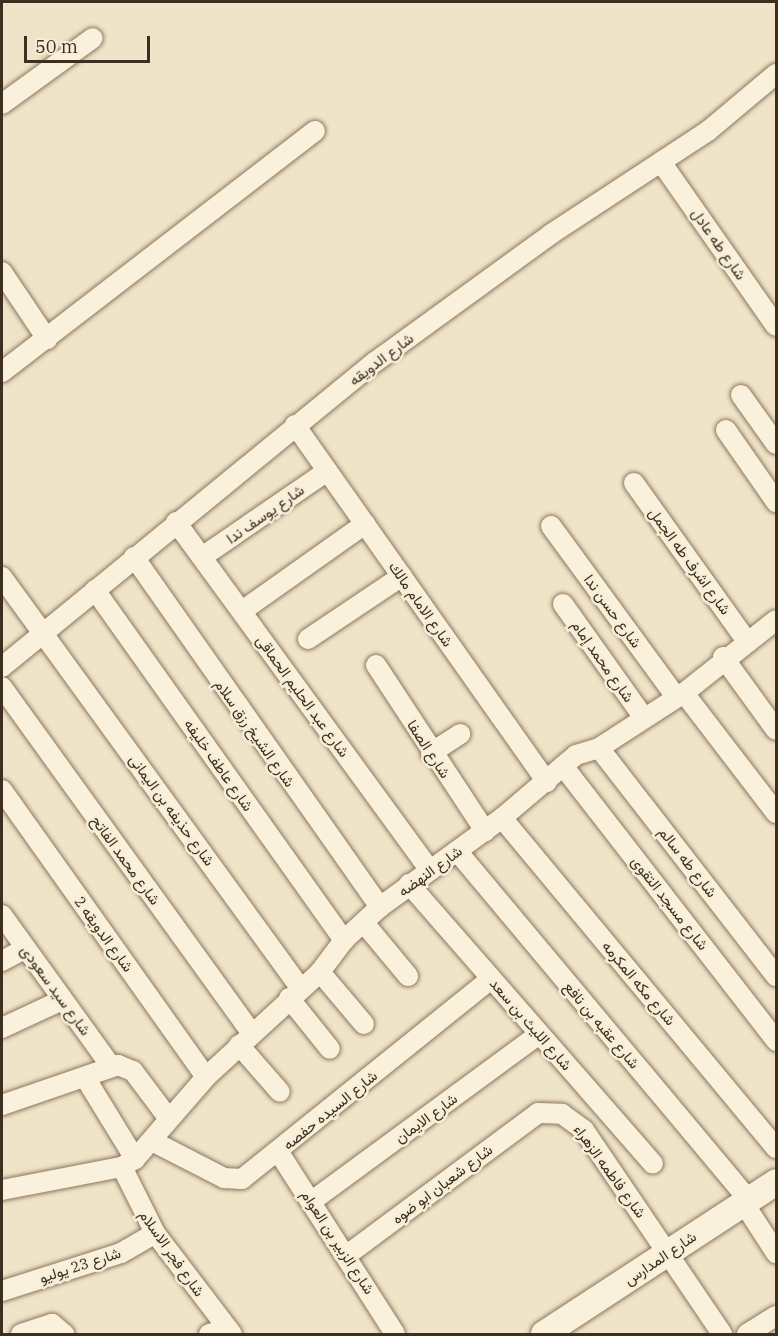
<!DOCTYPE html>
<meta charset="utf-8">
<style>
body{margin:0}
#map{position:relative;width:778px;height:1336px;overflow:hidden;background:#f0e4c8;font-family:"IBM Plex Serif",Vazirmatn,serif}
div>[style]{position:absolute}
.roads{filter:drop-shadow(0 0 2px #8d765c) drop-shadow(0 0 2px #8d765c)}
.minor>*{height:20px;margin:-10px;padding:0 10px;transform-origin:10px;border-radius:10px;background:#faf1dc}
.tertiary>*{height:26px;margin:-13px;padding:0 13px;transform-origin:13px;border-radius:13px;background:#faf1dc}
span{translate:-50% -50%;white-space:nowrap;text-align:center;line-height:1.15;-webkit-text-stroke:5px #f7eed8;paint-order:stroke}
.street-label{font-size:15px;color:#3d2e20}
.frame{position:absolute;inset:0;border:3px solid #3d2e20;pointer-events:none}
.scale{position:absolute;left:24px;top:36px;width:126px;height:27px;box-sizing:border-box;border:3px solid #3d2e20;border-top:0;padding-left:8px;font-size:18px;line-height:21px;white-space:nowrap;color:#3d2e20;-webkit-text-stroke:4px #f7eed8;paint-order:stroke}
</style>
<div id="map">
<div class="roads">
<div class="minor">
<div style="left:2px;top:104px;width:112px;rotate:-36deg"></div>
<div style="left:661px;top:162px;width:200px;rotate:55deg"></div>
<div style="left:2px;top:272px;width:81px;rotate:56.1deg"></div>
<div style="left:2px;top:372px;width:395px;rotate:-37.6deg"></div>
<div style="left:741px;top:395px;width:60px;rotate:54.5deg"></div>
<div style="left:295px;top:425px;width:437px;rotate:54.8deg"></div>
<div style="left:726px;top:430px;width:88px;rotate:55.2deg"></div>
<div style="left:634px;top:483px;width:193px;rotate:54.5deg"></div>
<div style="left:176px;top:522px;width:431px;rotate:53.9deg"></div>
<div style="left:551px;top:526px;width:212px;rotate:53.8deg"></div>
<div style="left:134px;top:557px;width:428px;rotate:54.9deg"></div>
<div style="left:202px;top:557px;width:152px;rotate:-34.5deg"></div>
<div style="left:2px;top:577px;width:509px;rotate:54.03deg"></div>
<div style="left:95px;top:590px;width:430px;rotate:54.6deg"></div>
<div style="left:563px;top:604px;width:140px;rotate:54.6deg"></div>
<div style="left:242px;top:611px;width:151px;rotate:-35.3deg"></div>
<div style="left:308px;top:639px;width:113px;rotate:-33.8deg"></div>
<div style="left:723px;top:657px;width:90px;rotate:54deg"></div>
<div style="left:376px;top:665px;width:199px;rotate:56.7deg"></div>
<div style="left:2px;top:667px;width:482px;rotate:-39.3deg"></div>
<div style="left:375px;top:362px;width:218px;rotate:-36deg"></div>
<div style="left:551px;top:234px;width:188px;rotate:-33.3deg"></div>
<div style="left:708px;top:131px;width:89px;rotate:-40deg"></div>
<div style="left:2px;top:687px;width:425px;rotate:54.2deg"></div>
<div style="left:684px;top:693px;width:151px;rotate:52.5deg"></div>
<div style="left:599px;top:748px;width:289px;rotate:52.2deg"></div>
<div style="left:431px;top:753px;width:35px;rotate:-33deg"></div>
<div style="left:563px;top:766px;width:348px;rotate:52.2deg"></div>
<div style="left:2px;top:790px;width:352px;rotate:54.6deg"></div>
<div style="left:502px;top:818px;width:429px;rotate:50.3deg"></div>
<div style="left:457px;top:851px;width:454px;rotate:50.1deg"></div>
<div style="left:409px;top:884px;width:371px;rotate:48.9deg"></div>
<div style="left:2px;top:915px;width:185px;rotate:54.2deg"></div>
<div style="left:364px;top:923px;width:69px;rotate:50.3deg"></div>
<div style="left:2px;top:961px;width:26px;rotate:-28deg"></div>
<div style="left:320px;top:972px;width:68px;rotate:49.8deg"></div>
<div style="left:289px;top:998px;width:65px;rotate:51.2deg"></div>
<div style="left:2px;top:1028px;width:66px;rotate:-25deg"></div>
<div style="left:239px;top:1045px;width:62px;rotate:48.9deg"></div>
<div style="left:86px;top:1079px;width:94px;rotate:58.5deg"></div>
<div style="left:2px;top:1105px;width:123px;rotate:-19deg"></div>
<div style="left:118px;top:1065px;width:16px;rotate:22deg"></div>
<div style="left:133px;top:1071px;width:60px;rotate:53.1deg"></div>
<div style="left:154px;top:1142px;width:79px;rotate:27.2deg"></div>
<div style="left:224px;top:1178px;width:18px;rotate:3deg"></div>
<div style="left:242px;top:1179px;width:319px;rotate:-38.8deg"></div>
<div style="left:278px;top:1151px;width:217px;rotate:57.4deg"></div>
<div style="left:122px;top:1167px;width:74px;rotate:63.4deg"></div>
<div style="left:155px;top:1233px;width:127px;rotate:52.7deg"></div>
<div style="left:2px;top:1190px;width:122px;rotate:-10.9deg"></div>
<div style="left:122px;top:1167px;width:15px;rotate:-32deg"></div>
<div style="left:135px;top:1159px;width:108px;rotate:-49.1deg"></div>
<div style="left:206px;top:1077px;width:155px;rotate:-42.6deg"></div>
<div style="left:320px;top:972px;width:40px;rotate:-53deg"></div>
<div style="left:344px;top:940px;width:49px;rotate:-42.5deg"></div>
<div style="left:380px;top:907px;width:151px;rotate:-36.1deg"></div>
<div style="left:502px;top:818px;width:97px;rotate:-40.4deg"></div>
<div style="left:576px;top:755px;width:24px;rotate:-17deg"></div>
<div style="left:599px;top:748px;width:101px;rotate:-32.9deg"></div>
<div style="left:684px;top:693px;width:117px;rotate:-38.4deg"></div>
<div style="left:312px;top:1201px;width:282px;rotate:-36.3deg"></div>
<div style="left:743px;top:1202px;width:61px;rotate:57.1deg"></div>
<div style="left:347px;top:1255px;width:238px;rotate:-36.6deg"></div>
<div style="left:538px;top:1113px;width:24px;rotate:2deg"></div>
<div style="left:562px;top:1114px;width:27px;rotate:36deg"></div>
<div style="left:584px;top:1130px;width:246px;rotate:55.9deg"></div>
<div style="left:2px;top:1291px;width:125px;rotate:-17.7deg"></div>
<div style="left:121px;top:1253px;width:39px;rotate:-30deg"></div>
<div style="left:21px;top:1334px;width:33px;rotate:-18deg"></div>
<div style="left:52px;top:1324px;width:16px;rotate:40deg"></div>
<div style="left:209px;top:1334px;width:19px;rotate:-16deg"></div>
<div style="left:747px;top:1334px;width:34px;rotate:-32deg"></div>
</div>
<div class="tertiary">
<div style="left:544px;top:1334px;width:277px;rotate:-33.2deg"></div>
</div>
</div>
<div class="street-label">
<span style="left:719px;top:244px;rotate:55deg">شارع طه عادل</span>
<span style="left:381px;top:359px;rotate:-37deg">شارع الدويقه</span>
<span style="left:265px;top:514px;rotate:-35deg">شارع يوسف ندا</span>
<span style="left:690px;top:561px;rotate:54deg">شارع اشرف طه الجمل</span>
<span style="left:421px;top:604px;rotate:55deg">شارع الامام مالك</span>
<span style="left:613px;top:611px;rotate:54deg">شارع حسن ندا</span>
<span style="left:603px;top:661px;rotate:55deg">شارع محمد إمام</span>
<span style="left:303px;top:696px;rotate:54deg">شارع عبد الحليم الحماقى</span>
<span style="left:255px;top:733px;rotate:55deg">شارع الشيخ رزق سلام</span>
<span style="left:429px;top:749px;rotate:57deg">شارع الصفا</span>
<span style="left:219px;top:765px;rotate:55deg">شارع عاطف خليفه</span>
<span style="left:172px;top:810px;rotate:54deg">شارع حذيفه بن اليمانى</span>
<span style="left:126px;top:860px;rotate:54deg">شارع محمد الفاتح</span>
<span style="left:688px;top:862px;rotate:52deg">شارع طه سالم</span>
<span style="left:430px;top:871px;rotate:-36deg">شارع النهضه</span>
<span style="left:670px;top:903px;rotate:52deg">شارع مسجد التقوى</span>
<span style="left:104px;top:934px;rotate:54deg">شارع الدويقه 2</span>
<span style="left:639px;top:983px;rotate:50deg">شارع مكه المكرمه</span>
<span style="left:56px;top:990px;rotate:54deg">شارع سيد سعودى</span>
<span style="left:531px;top:1024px;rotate:49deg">شارع الليث بن سعد</span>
<span style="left:602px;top:1025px;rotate:50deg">شارع عقبه بن نافع</span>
<span style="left:330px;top:1110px;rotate:-39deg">شارع السيده حفصه</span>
<span style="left:426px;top:1118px;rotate:-36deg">شارع الايمان</span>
<span style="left:610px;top:1171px;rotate:54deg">شارع فاطمه الزهراء</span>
<span style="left:442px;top:1184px;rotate:-37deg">شارع شعبان ابو ضوه</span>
<span style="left:338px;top:1242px;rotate:57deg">شارع الزبير بن العوام</span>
<span style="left:172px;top:1253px;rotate:55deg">شارع فجر الاسلام</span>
<span style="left:660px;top:1258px;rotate:-34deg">شارع المدارس</span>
<span style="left:80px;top:1265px;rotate:-18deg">شارع 23 يوليو</span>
</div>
<div class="frame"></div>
<div class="scale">50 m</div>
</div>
